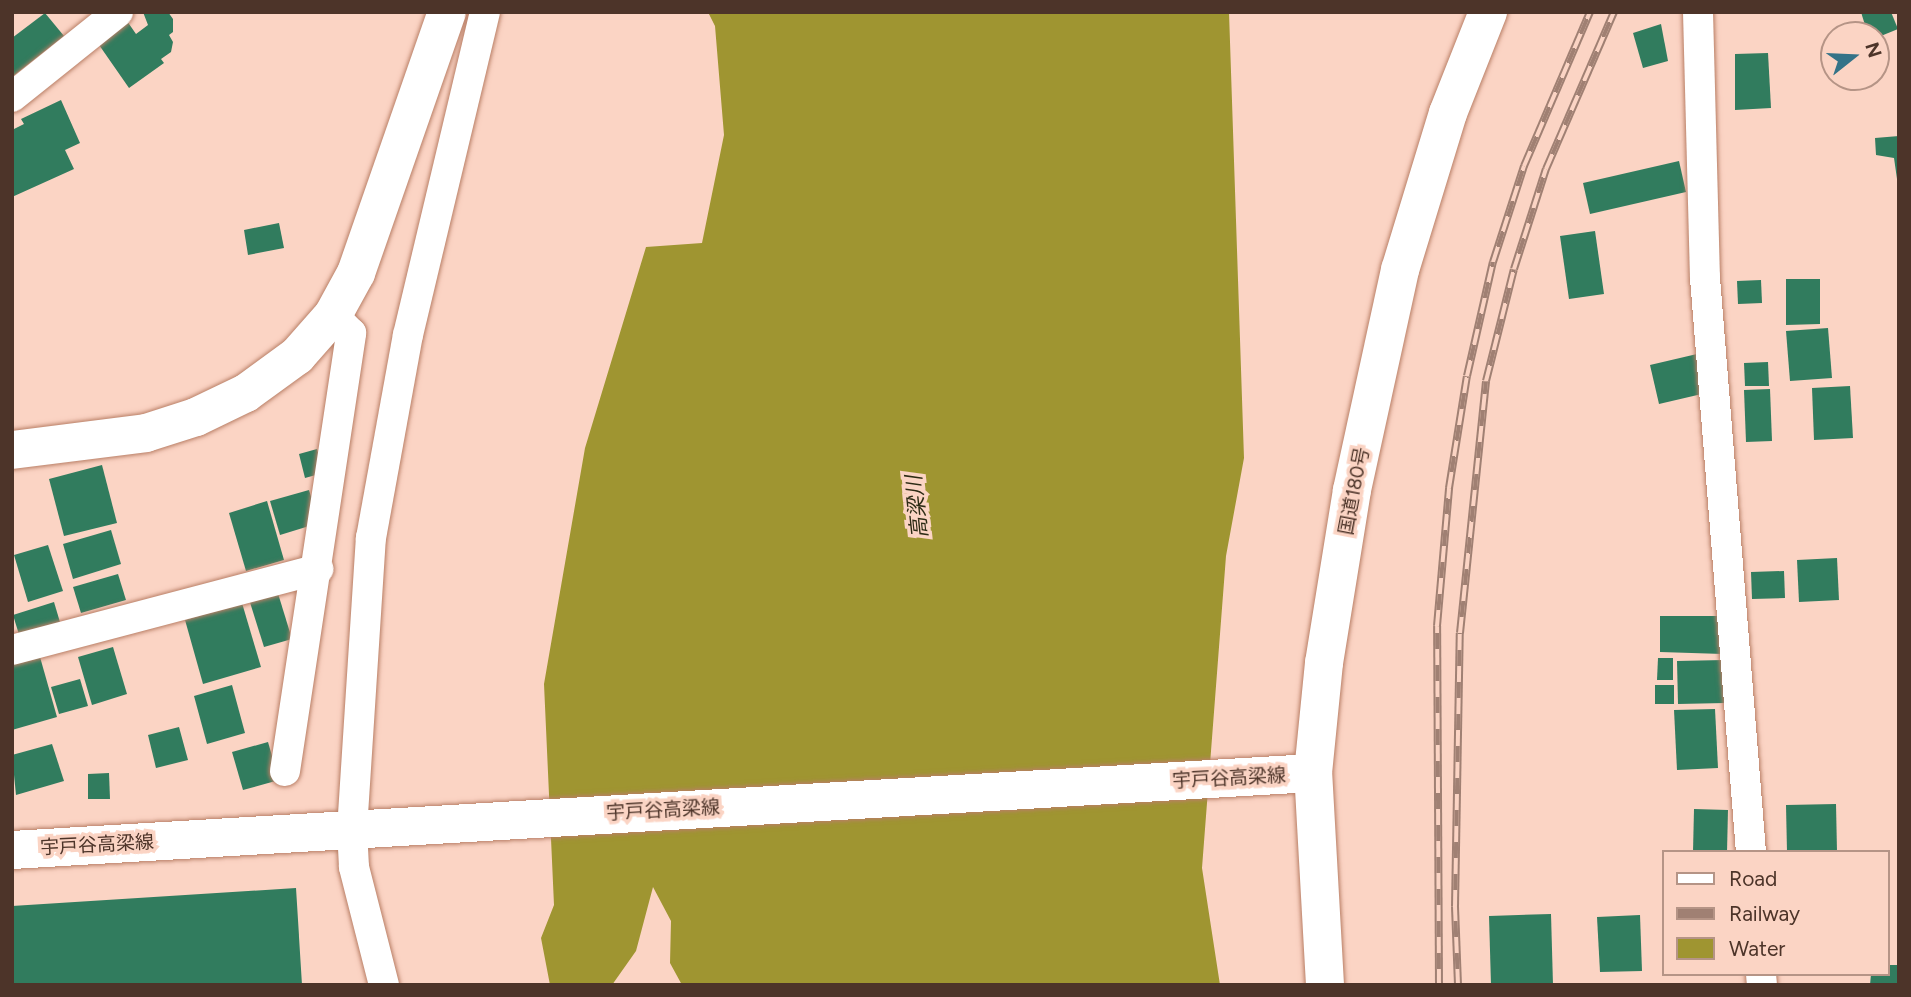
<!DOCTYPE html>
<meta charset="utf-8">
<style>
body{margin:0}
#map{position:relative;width:1911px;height:997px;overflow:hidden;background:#fbd4c4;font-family:Figtree,"Noto Sans JP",sans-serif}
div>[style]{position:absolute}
.water>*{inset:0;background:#9f9531}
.building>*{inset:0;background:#317c5e}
.roads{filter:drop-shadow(0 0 2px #b97f66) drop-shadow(0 0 2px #b97f66)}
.street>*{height:30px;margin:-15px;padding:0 15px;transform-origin:15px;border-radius:15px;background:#fff}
.secondary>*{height:38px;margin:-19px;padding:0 19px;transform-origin:19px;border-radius:19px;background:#fff}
.highway>*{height:38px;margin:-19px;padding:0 19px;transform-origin:19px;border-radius:19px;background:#fff}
.rail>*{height:8px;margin-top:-4px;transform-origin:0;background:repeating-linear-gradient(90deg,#fbd4c4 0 16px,#a08073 0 32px);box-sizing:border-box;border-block:2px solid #a08073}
span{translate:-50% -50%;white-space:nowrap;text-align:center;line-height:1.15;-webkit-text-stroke:7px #fbd4c4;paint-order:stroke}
.street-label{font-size:19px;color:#4d3429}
.water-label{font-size:21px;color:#2d2b15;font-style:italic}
.frame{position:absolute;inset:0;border:14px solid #4d3429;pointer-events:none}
.legend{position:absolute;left:1662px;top:850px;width:228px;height:126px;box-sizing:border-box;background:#fbd4c4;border:2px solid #b59486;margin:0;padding:9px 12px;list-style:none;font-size:21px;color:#4d3429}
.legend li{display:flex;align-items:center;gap:14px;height:35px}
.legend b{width:35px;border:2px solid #b59486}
.north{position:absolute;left:1820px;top:21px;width:70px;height:70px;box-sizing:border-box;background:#fbd4c4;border:2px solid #b59486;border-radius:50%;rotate:72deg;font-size:19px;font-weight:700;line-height:28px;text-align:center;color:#4d3429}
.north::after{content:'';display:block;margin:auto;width:24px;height:32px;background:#347388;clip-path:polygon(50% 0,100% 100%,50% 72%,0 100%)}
</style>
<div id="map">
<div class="water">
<div style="clip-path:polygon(708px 12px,1229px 12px,1244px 458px,1226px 556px,1202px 868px,1220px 985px,682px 985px,670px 963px,671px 921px,653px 887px,636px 951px,612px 985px,550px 985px,541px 938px,554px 905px,544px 684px,585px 448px,646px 247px,702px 243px,724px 135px,715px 26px)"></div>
</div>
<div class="building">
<div style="clip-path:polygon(143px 12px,168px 12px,173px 19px,173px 32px,169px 35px,173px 42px,171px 52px,161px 59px,164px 63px,129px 88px,97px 42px,127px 21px,136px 34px,148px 25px)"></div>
<div style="clip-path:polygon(1861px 12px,1891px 12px,1898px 29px,1876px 38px,1868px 35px)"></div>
<div style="clip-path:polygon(45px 13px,64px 36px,12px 77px,12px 38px)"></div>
<div style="clip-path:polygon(1661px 24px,1668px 61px,1643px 68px,1633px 33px)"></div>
<div style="clip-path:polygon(1768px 53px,1771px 108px,1735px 110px,1735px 54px)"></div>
<div style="clip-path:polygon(61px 100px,80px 143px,65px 150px,74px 169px,12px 197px,12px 130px,24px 124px,21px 119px)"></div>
<div style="clip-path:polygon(1899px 136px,1899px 179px,1897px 179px,1894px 158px,1876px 155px,1875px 138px)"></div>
<div style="clip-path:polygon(1679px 161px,1686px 192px,1590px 214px,1583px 183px)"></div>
<div style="clip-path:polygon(279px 223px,284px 248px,248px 255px,244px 230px)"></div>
<div style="clip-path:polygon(1595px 231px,1604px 294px,1569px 299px,1560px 236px)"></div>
<div style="clip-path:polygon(1786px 279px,1820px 279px,1820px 324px,1786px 325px)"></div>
<div style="clip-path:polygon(1761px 280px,1762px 303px,1738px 304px,1737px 281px)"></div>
<div style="clip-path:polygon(1828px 328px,1832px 378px,1790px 381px,1786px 331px)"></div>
<div style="clip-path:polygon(1697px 354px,1706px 393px,1659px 404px,1650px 365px)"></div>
<div style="clip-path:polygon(1768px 362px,1769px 386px,1745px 386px,1744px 363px)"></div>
<div style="clip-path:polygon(1850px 386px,1853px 438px,1814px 440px,1812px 388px)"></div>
<div style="clip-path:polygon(1770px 389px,1772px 441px,1746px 442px,1744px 390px)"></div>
<div style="clip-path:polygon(317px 449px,323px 473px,305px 478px,299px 454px)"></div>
<div style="clip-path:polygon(102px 465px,117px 523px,64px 536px,49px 479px)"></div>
<div style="clip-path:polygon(309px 490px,319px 523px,280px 535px,270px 501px)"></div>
<div style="clip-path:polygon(267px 501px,284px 560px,246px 571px,229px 513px)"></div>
<div style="clip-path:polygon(111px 530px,121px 564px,73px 579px,63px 544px)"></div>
<div style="clip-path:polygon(48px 545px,63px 591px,28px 602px,14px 555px)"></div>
<div style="clip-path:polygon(1837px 558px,1839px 600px,1799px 602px,1797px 560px)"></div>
<div style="clip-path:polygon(1784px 571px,1785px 598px,1752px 599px,1751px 572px)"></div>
<div style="clip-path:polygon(118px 574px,126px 600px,81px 613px,73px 587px)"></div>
<div style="clip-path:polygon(276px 587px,292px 639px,264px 647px,248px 596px)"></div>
<div style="clip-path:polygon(54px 602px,62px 629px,21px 641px,13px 615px)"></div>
<div style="clip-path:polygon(242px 603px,261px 667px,203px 684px,185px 620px)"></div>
<div style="clip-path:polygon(1660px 616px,1723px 616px,1723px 654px,1660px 652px)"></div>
<div style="clip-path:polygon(113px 647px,127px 694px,92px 705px,78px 657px)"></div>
<div style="clip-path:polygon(40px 657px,57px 717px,12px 730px,12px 665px)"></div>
<div style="clip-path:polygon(1658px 658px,1673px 658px,1673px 680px,1657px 680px)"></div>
<div style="clip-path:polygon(1724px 660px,1725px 703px,1678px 704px,1677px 661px)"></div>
<div style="clip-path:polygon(80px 679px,88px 706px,59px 714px,51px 687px)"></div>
<div style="clip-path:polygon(232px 685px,245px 733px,207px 744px,194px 696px)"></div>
<div style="clip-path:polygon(1655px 685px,1674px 685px,1674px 704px,1655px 704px)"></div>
<div style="clip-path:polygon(1715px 709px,1718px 768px,1677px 770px,1674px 710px)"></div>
<div style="clip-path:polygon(179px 727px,188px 760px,156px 768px,148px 735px)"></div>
<div style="clip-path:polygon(268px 742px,279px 780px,243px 790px,232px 752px)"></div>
<div style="clip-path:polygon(52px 744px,64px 781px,16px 795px,12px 755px)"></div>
<div style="clip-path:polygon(109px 773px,110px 799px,88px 799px,88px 774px)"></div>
<div style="clip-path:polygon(1836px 804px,1837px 852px,1787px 852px,1786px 805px)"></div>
<div style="clip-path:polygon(1694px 809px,1728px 810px,1727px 852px,1693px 852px)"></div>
<div style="clip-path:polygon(296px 888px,302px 985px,12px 985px,12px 906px)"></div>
<div style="clip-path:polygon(1551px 914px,1553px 985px,1491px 985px,1489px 916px)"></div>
<div style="clip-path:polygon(1640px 915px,1642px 971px,1600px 972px,1597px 917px)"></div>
<div style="clip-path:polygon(1888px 965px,1899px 965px,1899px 985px,1870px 985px,1871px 974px,1888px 974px)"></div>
</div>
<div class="roads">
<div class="street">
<div style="left:1698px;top:12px;width:266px;rotate:88.5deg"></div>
<div style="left:1705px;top:278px;width:576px;rotate:85.42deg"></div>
<div style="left:12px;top:97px;width:136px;rotate:-38.7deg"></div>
<div style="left:12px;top:650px;width:317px;rotate:-14.8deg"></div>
<div style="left:285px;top:771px;width:443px;rotate:-81.4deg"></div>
<div style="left:351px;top:333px;width:25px;rotate:-135deg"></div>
<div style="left:1761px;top:974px;width:11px;rotate:85deg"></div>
<div style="left:384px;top:985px;width:122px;rotate:-104.3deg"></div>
<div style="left:354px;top:867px;width:37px;rotate:-93deg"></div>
<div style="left:352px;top:830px;width:293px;rotate:-86.3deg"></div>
<div style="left:371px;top:538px;width:206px;rotate:-79.7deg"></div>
<div style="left:408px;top:335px;width:332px;rotate:-76.6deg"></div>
</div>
<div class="secondary">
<div style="left:12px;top:450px;width:135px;rotate:-7.2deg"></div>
<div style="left:146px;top:433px;width:52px;rotate:-17.7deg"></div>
<div style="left:196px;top:417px;width:55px;rotate:-25.6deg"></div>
<div style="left:246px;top:393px;width:63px;rotate:-36deg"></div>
<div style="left:297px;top:356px;width:55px;rotate:-48.7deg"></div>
<div style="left:333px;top:315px;width:48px;rotate:-61.3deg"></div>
<div style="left:356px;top:273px;width:276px;rotate:-70.8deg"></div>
<div style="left:12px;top:850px;width:1303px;rotate:-3.39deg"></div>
</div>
<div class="highway">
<div style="left:1325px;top:985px;width:212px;rotate:-93.2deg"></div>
<div style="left:1313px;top:773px;width:111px;rotate:-84.3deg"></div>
<div style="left:1324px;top:663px;width:175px;rotate:-80.8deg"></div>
<div style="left:1352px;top:490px;width:225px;rotate:-77.7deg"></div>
<div style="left:1400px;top:270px;width:164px;rotate:-73deg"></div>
<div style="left:1448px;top:113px;width:109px;rotate:-68.4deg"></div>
</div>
</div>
<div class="rail">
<div style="left:1439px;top:985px;width:359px;rotate:-90.3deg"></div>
<div style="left:1437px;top:626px;width:139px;rotate:-85deg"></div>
<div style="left:1449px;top:488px;width:113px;rotate:-80.9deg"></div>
<div style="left:1467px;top:376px;width:117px;rotate:-77.2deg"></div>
<div style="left:1493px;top:262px;width:101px;rotate:-72.1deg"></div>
<div style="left:1524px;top:166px;width:168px;rotate:-66.8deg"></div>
<div style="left:1458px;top:985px;width:79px;rotate:-92.2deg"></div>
<div style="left:1455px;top:906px;width:273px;rotate:-89deg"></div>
<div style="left:1460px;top:633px;width:253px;rotate:-84.1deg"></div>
<div style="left:1486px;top:381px;width:115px;rotate:-76deg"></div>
<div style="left:1514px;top:269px;width:105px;rotate:-72.3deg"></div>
<div style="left:1546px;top:169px;width:171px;rotate:-66.6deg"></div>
</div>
<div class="street-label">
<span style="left:1354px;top:491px;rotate:-79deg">国道180号</span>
<span style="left:1229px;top:778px;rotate:-3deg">宇戸谷高梁線</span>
<span style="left:663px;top:810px;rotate:-3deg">宇戸谷高梁線</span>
<span style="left:97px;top:845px;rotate:-3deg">宇戸谷高梁線</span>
</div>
<div class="water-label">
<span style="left:917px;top:507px;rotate:-96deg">高梁川</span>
</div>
<div class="frame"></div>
<ul class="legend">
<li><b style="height:9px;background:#fff"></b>Road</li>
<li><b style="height:9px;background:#a08073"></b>Railway</li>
<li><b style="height:19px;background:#9f9531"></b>Water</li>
</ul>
<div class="north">N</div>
</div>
